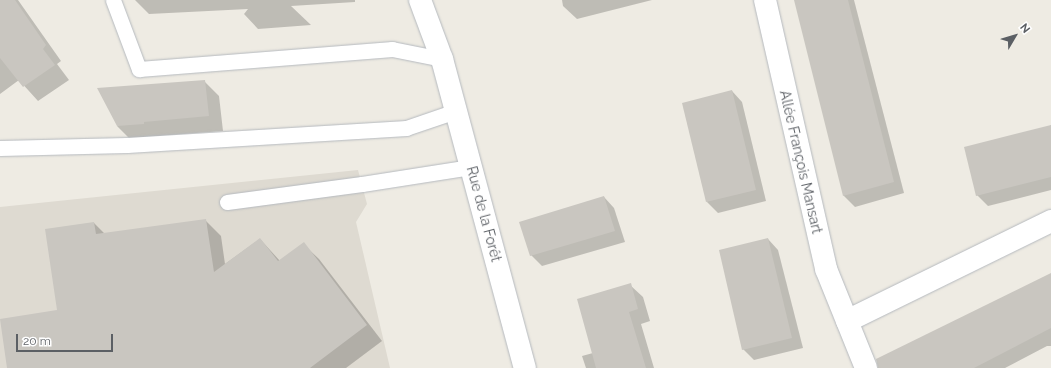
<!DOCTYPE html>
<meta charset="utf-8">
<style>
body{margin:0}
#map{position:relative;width:1051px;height:368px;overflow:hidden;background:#eeebe3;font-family:Raleway,sans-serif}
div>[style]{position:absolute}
.education>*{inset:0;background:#dedad1}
.shadow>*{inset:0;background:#0003}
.building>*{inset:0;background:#c9c6c0}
.roads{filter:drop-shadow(0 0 1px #b5b9be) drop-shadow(0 0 1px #b5b9be)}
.service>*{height:15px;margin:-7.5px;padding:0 7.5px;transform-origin:7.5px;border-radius:7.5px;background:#fff}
.minor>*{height:22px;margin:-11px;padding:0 11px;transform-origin:11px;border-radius:11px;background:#fff}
.tertiary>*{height:22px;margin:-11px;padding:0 11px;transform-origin:11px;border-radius:11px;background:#fff}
span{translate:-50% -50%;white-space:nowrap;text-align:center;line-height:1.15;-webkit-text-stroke:3px #fff;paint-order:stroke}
.street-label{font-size:14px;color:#5b5f64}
.north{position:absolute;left:995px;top:16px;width:40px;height:40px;-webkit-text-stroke:3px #fff;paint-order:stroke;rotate:52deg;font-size:11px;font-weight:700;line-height:16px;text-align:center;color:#5b5f64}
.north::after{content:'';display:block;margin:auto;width:14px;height:18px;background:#5b5f64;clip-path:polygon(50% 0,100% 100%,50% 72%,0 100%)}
.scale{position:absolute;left:16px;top:334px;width:97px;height:18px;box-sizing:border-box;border:2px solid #5b5f64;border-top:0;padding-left:5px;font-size:12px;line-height:14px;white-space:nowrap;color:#5b5f64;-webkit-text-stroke:3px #fff;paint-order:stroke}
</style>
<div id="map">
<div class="education">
<div style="clip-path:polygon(358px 170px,367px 204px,356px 222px,390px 368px,0 368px,0 207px)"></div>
</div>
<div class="shadow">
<div style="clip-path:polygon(0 0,18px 0,61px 61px,57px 64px,69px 80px,38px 101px,19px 80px,0 94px)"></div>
<div style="clip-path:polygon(135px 0,355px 0,355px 2px,291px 6px,311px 25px,258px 29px,244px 14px,248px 9px,149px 14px)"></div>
<div style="clip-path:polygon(562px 0,652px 0,577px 19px,563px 6px)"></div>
<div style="clip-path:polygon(795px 0,854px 0,904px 193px,855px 207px,844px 196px)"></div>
<div style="clip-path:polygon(204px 81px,219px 96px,223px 131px,158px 136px,132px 141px,117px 126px)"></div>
<div style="clip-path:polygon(732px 91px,742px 102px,766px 201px,718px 213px,707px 202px)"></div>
<div style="clip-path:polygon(1051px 125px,1051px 190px,988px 206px,977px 195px)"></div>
<div style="clip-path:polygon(604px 197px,614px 208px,625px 242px,542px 266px,531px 255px)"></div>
<div style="clip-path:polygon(205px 220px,221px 236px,225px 264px,260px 239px,280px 261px,303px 244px,319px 259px,382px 341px,346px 368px,8px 368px,58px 311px,94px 223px,105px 234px)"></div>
<div style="clip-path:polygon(768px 239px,778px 250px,803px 348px,754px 360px,743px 349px)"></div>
<div style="clip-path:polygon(1051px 274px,1051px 346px,1047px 346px,1005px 368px,889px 368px)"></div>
<div style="clip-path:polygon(630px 285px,643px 297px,650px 321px,641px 324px,654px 368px,586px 368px,582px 356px,593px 353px)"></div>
</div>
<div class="building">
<div style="clip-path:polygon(0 0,15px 0,46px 45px,43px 49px,55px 65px,23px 87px,0 58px)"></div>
<div style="clip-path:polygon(794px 0,848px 0,894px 182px,843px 196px)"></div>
<div style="clip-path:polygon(205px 80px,209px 116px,144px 122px,144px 124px,117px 126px,97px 88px)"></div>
<div style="clip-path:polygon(732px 90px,756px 190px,706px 202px,682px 103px)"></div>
<div style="clip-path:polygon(1051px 125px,1051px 177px,976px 196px,964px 147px)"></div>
<div style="clip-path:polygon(604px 196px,615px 231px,530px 256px,519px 222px)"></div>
<div style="clip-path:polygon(206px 219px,214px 272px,260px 238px,278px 261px,304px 242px,367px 325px,310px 368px,7px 368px,0 319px,57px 310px,45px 229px,94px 222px,96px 234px)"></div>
<div style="clip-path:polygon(768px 238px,792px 338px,742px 350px,719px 250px)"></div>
<div style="clip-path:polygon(1051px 273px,1051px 328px,974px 368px,878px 368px,876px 359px)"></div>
<div style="clip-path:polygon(631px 283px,638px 309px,629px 312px,646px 368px,596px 368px,577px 299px)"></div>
</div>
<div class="roads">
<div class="service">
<div style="left:113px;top:0;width:74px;rotate:69.4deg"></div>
<div style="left:139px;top:69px;width:254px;rotate:-4.5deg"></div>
<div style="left:392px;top:49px;width:51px;rotate:11.3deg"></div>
<div style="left:0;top:148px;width:127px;rotate:-1.4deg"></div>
<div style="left:127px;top:145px;width:280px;rotate:-3.5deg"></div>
<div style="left:406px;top:128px;width:53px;rotate:-18.8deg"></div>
<div style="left:227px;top:202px;width:136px;rotate:-7.6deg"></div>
<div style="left:362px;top:184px;width:110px;rotate:-8.9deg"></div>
</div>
<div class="minor">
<div style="left:765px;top:0;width:276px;rotate:77.2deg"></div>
<div style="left:826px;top:269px;width:107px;rotate:68deg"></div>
<div style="left:847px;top:321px;width:227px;rotate:-26.1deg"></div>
</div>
<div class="tertiary">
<div style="left:420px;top:0;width:63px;rotate:69.6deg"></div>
<div style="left:442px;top:59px;width:320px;rotate:75deg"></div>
</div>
</div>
<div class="street-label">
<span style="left:801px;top:162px;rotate:77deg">Allée François Mansart</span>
<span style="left:484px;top:214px;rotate:75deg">Rue de la Forêt</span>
</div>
<div class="north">N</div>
<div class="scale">20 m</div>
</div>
